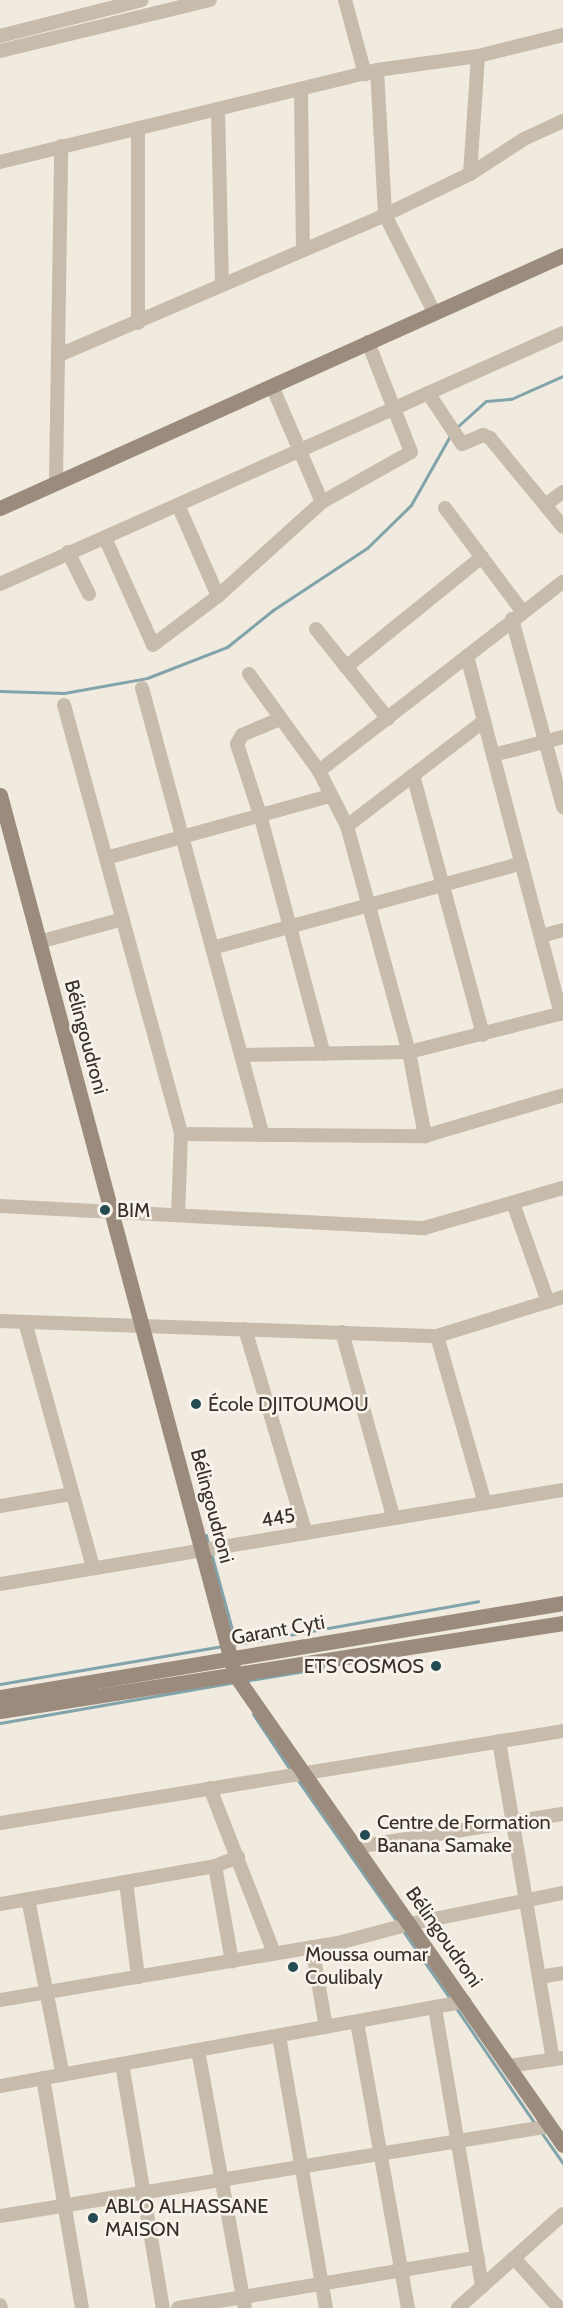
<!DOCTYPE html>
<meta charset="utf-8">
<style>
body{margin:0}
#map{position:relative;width:563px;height:2308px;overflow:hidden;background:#f0eadf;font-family:Cabin,sans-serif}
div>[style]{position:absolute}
.stream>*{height:3px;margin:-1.5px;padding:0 1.5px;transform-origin:1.5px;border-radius:1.5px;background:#81a3aa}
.street>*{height:14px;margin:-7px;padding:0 7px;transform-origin:7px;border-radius:7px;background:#c7bbac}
.secondary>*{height:15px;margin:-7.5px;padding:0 7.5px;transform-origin:7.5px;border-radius:7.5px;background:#9a8b7d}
.dots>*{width:16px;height:16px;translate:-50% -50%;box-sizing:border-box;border:3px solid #f8f3eb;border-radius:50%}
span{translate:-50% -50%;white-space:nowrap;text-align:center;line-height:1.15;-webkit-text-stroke:5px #f8f3eb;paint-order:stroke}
.street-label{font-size:20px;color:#362f2a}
.poi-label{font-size:20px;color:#362f2a}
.left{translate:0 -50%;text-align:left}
.right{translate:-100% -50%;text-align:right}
</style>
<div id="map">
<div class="stream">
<div style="left:457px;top:427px;width:39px;rotate:-42deg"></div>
<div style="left:486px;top:401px;width:25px;rotate:-5deg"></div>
<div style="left:511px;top:399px;width:57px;rotate:-23.9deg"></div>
<div style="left:0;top:691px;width:64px;rotate:1.8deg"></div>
<div style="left:64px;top:693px;width:84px;rotate:-10.2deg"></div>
<div style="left:147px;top:678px;width:86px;rotate:-21.2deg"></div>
<div style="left:227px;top:647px;width:59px;rotate:-38.8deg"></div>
<div style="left:273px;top:610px;width:113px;rotate:-33.4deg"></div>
<div style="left:367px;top:548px;width:62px;rotate:-44.3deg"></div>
<div style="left:411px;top:505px;width:81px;rotate:-60.6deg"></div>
<div style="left:206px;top:1535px;width:9px;rotate:77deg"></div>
<div style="left:211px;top:1553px;width:94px;rotate:74.6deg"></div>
<div style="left:232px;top:1645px;width:250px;rotate:-10.1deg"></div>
<div style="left:244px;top:1681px;width:92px;rotate:-9.4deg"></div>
<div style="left:0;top:1684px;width:226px;rotate:-9.7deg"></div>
<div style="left:253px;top:1714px;width:69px;rotate:56.3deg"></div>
<div style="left:0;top:1723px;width:239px;rotate:-9.9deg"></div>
<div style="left:297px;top:1779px;width:176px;rotate:55deg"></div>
<div style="left:403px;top:1931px;width:84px;rotate:55.2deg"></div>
<div style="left:456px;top:2008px;width:140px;rotate:55.7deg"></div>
<div style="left:541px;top:2132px;width:38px;rotate:55deg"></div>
</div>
<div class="street">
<div style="left:345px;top:0;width:77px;rotate:74.9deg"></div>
<div style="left:0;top:36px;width:146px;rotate:-14.2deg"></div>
<div style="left:0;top:51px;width:216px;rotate:-13.7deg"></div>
<div style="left:377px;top:70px;width:145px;rotate:86.8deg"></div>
<div style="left:385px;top:215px;width:109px;rotate:63.2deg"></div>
<div style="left:301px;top:91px;width:158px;rotate:89.3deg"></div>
<div style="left:218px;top:109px;width:176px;rotate:88.7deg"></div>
<div style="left:0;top:162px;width:388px;rotate:-13.7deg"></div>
<div style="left:377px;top:70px;width:102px;rotate:-7.9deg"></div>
<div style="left:478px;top:56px;width:88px;rotate:-13.9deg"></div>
<div style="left:470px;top:174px;width:118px;rotate:-86.1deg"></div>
<div style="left:138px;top:323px;width:195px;rotate:-90deg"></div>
<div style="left:59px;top:355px;width:355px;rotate:-23.2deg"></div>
<div style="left:385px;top:215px;width:94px;rotate:-25.8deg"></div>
<div style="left:470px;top:174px;width:64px;rotate:-32.9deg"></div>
<div style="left:524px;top:139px;width:43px;rotate:-24.8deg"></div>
<div style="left:272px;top:386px;width:126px;rotate:66.7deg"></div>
<div style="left:428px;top:393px;width:61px;rotate:56.3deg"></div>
<div style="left:462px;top:444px;width:23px;rotate:-23deg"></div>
<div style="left:483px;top:435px;width:8px;rotate:23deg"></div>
<div style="left:490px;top:438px;width:115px;rotate:50.6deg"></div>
<div style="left:56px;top:481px;width:335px;rotate:-89.1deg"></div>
<div style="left:178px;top:505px;width:99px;rotate:66.3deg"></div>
<div style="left:545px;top:505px;width:22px;rotate:-36deg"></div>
<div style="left:445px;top:508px;width:129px;rotate:53.2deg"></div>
<div style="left:105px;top:538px;width:117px;rotate:65.8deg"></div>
<div style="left:153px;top:645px;width:81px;rotate:-37deg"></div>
<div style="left:218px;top:596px;width:140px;rotate:-42.1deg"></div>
<div style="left:322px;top:502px;width:102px;rotate:-29.3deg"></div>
<div style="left:411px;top:452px;width:118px;rotate:-111.4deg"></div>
<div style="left:68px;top:552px;width:47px;rotate:63.4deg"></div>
<div style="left:0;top:584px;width:616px;rotate:-24.03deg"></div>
<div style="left:512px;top:619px;width:195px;rotate:74.8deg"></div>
<div style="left:316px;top:629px;width:115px;rotate:51.3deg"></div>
<div style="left:467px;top:656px;width:370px;rotate:75.3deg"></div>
<div style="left:346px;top:667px;width:175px;rotate:-39deg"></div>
<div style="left:249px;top:674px;width:120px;rotate:54.2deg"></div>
<div style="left:319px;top:771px;width:62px;rotate:63deg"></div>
<div style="left:347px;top:826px;width:234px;rotate:74.7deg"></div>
<div style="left:409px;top:1052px;width:86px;rotate:79.2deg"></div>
<div style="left:142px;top:688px;width:463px;rotate:74.9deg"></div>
<div style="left:64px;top:705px;width:445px;rotate:74.7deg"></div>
<div style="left:181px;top:1134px;width:80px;rotate:92.1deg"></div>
<div style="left:280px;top:719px;width:41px;rotate:157.2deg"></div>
<div style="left:242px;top:735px;width:10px;rotate:119deg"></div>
<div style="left:237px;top:744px;width:78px;rotate:72deg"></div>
<div style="left:261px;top:818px;width:244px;rotate:75.1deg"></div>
<div style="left:493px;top:755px;width:72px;rotate:-14.4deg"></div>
<div style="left:319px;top:771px;width:309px;rotate:-37.8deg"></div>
<div style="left:413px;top:775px;width:269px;rotate:74.9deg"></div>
<div style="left:347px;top:826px;width:173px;rotate:-37.5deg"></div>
<div style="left:106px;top:858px;width:231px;rotate:-15.5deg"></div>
<div style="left:541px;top:936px;width:23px;rotate:-15deg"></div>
<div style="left:39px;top:942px;width:87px;rotate:-15.3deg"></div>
<div style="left:212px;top:948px;width:321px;rotate:-15.3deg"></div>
<div style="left:241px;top:1055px;width:168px;rotate:-1deg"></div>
<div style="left:409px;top:1052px;width:159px;rotate:-14.2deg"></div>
<div style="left:181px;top:1134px;width:244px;rotate:0.5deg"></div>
<div style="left:425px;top:1136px;width:144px;rotate:-16.5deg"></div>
<div style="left:513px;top:1203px;width:105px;rotate:70.5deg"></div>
<div style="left:0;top:1206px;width:425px;rotate:3deg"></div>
<div style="left:424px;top:1228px;width:145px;rotate:-16.1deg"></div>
<div style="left:0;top:1321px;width:437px;rotate:2deg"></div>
<div style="left:437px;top:1336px;width:132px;rotate:-17.2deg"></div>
<div style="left:25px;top:1322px;width:255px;rotate:74.5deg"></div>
<div style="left:245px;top:1329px;width:213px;rotate:73.4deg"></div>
<div style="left:342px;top:1332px;width:191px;rotate:74.5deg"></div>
<div style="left:437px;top:1336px;width:174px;rotate:74deg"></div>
<div style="left:0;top:1506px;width:73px;rotate:-9.5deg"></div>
<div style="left:0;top:1584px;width:571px;rotate:-9.48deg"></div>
<div style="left:499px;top:1741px;width:323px;rotate:80.4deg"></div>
<div style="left:210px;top:1788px;width:177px;rotate:68.8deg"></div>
<div style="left:0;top:1823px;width:570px;rotate:-9.28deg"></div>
<div style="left:356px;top:1847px;width:210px;rotate:-9.1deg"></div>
<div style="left:215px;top:1866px;width:97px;rotate:79.9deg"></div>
<div style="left:126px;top:1882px;width:96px;rotate:82.8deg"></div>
<div style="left:28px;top:1899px;width:179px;rotate:78.8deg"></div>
<div style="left:0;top:1904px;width:218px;rotate:-10deg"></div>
<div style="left:215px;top:1866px;width:25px;rotate:-21deg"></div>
<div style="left:312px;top:1947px;width:81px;rotate:80.1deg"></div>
<div style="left:539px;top:1977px;width:24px;rotate:-9deg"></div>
<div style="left:0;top:2000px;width:347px;rotate:-9.6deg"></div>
<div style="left:342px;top:1942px;width:69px;rotate:-15deg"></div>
<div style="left:409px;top:1924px;width:157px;rotate:-11.4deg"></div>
<div style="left:435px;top:2008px;width:283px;rotate:80.4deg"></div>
<div style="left:357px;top:2022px;width:291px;rotate:79.9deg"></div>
<div style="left:279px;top:2036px;width:276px;rotate:80.2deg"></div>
<div style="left:198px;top:2050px;width:262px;rotate:79.7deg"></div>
<div style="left:122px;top:2064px;width:247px;rotate:80.5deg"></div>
<div style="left:508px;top:2066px;width:56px;rotate:-8.3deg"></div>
<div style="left:43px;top:2078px;width:233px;rotate:80.4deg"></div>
<div style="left:0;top:2086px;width:472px;rotate:-10.3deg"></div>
<div style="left:0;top:2216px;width:557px;rotate:-9.29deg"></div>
<div style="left:514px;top:2258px;width:67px;rotate:48deg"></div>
<div style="left:0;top:2305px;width:3px;rotate:72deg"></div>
<div style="left:178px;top:2308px;width:304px;rotate:-9.6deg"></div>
<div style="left:458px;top:2308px;width:141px;rotate:-41.8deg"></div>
</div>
<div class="secondary">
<div style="left:0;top:508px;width:617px;rotate:-24.2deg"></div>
<div style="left:0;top:795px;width:911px;rotate:75.05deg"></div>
<div style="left:235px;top:1675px;width:573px;rotate:55.09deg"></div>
<div style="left:0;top:1697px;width:571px;rotate:-9.48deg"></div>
<div style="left:0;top:1711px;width:570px;rotate:-8.88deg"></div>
</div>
<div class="dots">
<div style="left:105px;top:1210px;background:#244a52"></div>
<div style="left:196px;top:1404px;background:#244a52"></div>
<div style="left:436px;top:1666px;background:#244a52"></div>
<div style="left:365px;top:1835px;background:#244a52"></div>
<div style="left:293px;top:1967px;background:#244a52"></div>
<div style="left:93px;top:2218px;background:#244a52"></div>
</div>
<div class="street-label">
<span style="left:86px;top:1037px;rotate:75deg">Bélingoudroni</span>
<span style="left:212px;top:1506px;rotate:75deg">Bélingoudroni</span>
<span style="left:278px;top:1518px;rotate:-10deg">445</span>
<span style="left:278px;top:1630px;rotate:-10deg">Garant Cyti</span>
<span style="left:444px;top:1937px;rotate:55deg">Bélingoudroni</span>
</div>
<div class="poi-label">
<span class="left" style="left:117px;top:1210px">BIM</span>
<span class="left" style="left:208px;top:1404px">École DJITOUMOU</span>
<span class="right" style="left:424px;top:1666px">ETS COSMOS</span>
<span class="left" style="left:377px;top:1834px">Centre de Formation<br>Banana Samake</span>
<span class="left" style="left:305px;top:1966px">Moussa oumar<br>Coulibaly</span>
<span class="left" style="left:105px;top:2218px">ABLO ALHASSANE<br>MAISON</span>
</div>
</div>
